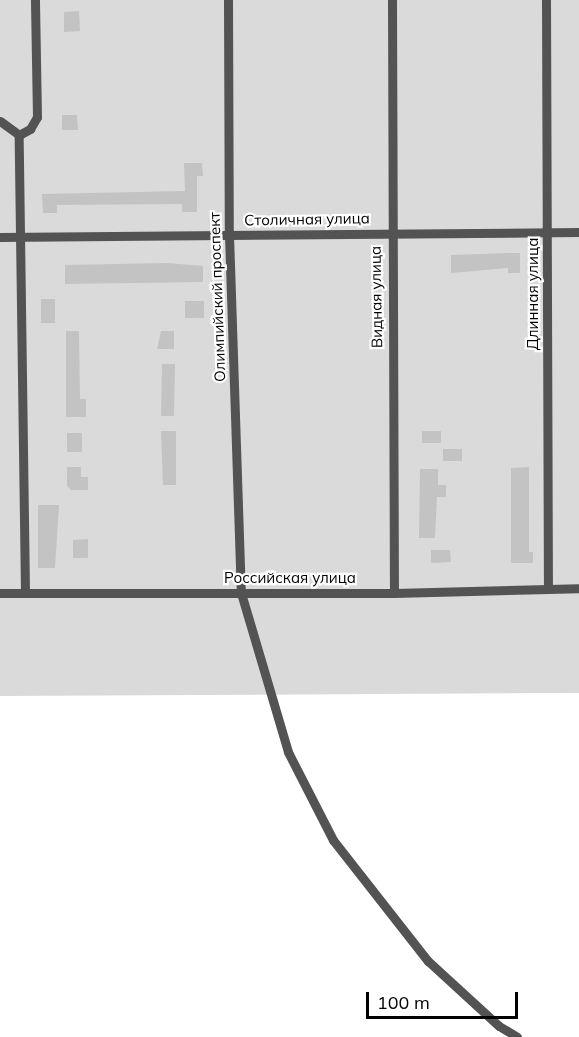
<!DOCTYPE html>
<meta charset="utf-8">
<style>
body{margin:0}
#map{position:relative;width:579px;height:1037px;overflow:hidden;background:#fff;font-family:Mulish,sans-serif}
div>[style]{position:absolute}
.green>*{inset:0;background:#dadada}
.building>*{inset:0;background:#c3c3c3}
.minor>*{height:9px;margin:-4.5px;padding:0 4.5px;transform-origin:4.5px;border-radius:4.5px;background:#535353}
span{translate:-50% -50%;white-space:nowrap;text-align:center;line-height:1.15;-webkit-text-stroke:4.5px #fff;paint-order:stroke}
.street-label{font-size:15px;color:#000}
.scale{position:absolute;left:366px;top:992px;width:152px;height:27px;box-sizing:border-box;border:3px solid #000;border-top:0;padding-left:8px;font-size:18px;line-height:21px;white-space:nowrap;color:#000;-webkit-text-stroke:4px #fff;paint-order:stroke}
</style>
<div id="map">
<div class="green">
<div style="clip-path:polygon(0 0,579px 0,579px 693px,0 696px)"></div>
</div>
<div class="building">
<div style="clip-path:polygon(79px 11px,80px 31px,64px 32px,64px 12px)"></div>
<div style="clip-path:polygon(62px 115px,77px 115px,78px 130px,62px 130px)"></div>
<div style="clip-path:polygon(184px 163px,202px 163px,203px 176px,197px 176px,197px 212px,182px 212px,182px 204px,57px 205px,57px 213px,43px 213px,42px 194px,185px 191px)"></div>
<div style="clip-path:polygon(508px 253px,520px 253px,520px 273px,508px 273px,508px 268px,451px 273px,451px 255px)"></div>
<div style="clip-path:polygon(167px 263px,203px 266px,203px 282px,65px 284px,65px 265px)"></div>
<div style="clip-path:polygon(41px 299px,55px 299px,55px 323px,41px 323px)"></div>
<div style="clip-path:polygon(185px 301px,204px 301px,204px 318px,185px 318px)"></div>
<div style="clip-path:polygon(66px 331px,79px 331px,80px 399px,86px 399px,86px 417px,66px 417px)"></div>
<div style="clip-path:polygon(161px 331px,174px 331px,174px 349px,157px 349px)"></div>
<div style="clip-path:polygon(162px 364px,175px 364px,174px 416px,161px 416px)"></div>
<div style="clip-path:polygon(161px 431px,176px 431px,176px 485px,163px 485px)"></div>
<div style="clip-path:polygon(422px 431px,441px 431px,441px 443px,422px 443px)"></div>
<div style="clip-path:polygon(67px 433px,82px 433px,82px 452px,67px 452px)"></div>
<div style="clip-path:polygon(443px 449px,462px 449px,462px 461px,443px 461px)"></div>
<div style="clip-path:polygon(67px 467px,81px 467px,81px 477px,88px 477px,88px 490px,71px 490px,67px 486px)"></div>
<div style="clip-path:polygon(529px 467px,529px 552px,533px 552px,533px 563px,511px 563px,511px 468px)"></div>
<div style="clip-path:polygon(420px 469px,438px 469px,438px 485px,446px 485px,446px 497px,437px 497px,435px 538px,419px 538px)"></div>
<div style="clip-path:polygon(38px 505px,59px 505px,55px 568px,38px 568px)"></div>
<div style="clip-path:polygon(88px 539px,88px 558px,73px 558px,73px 540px)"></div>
<div style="clip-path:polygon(431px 550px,450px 550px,451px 562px,431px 563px)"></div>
</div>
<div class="minor">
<div style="left:228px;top:0;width:235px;rotate:89.8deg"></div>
<div style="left:229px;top:235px;width:358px;rotate:88.1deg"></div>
<div style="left:241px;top:593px;width:166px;rotate:73.5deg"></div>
<div style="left:288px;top:752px;width:99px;rotate:62.9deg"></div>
<div style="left:333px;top:840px;width:154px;rotate:51.9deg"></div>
<div style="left:428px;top:961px;width:96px;rotate:42.5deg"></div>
<div style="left:499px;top:1026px;width:21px;rotate:31deg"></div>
<div style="left:392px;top:0;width:593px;rotate:89.81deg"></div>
<div style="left:546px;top:0;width:588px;rotate:89.81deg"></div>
<div style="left:0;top:121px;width:24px;rotate:36deg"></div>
<div style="left:0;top:237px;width:579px;rotate:-0.49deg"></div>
<div style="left:25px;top:592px;width:457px;rotate:-90.8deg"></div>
<div style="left:19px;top:135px;width:13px;rotate:-29deg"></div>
<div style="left:30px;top:129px;width:14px;rotate:-60deg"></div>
<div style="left:37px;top:117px;width:117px;rotate:-91deg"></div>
<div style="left:0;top:593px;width:394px"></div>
<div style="left:394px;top:593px;width:185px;rotate:-1.5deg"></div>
</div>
<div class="street-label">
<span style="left:307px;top:219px;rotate:-1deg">Столичная улица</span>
<span style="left:533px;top:294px;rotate:-90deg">Длинная улица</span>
<span style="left:217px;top:297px;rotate:-92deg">Олимпийский проспект</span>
<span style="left:376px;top:297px;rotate:-91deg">Видная улица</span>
<span style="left:290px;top:578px">Российская улица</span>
</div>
<div class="scale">100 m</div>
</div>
